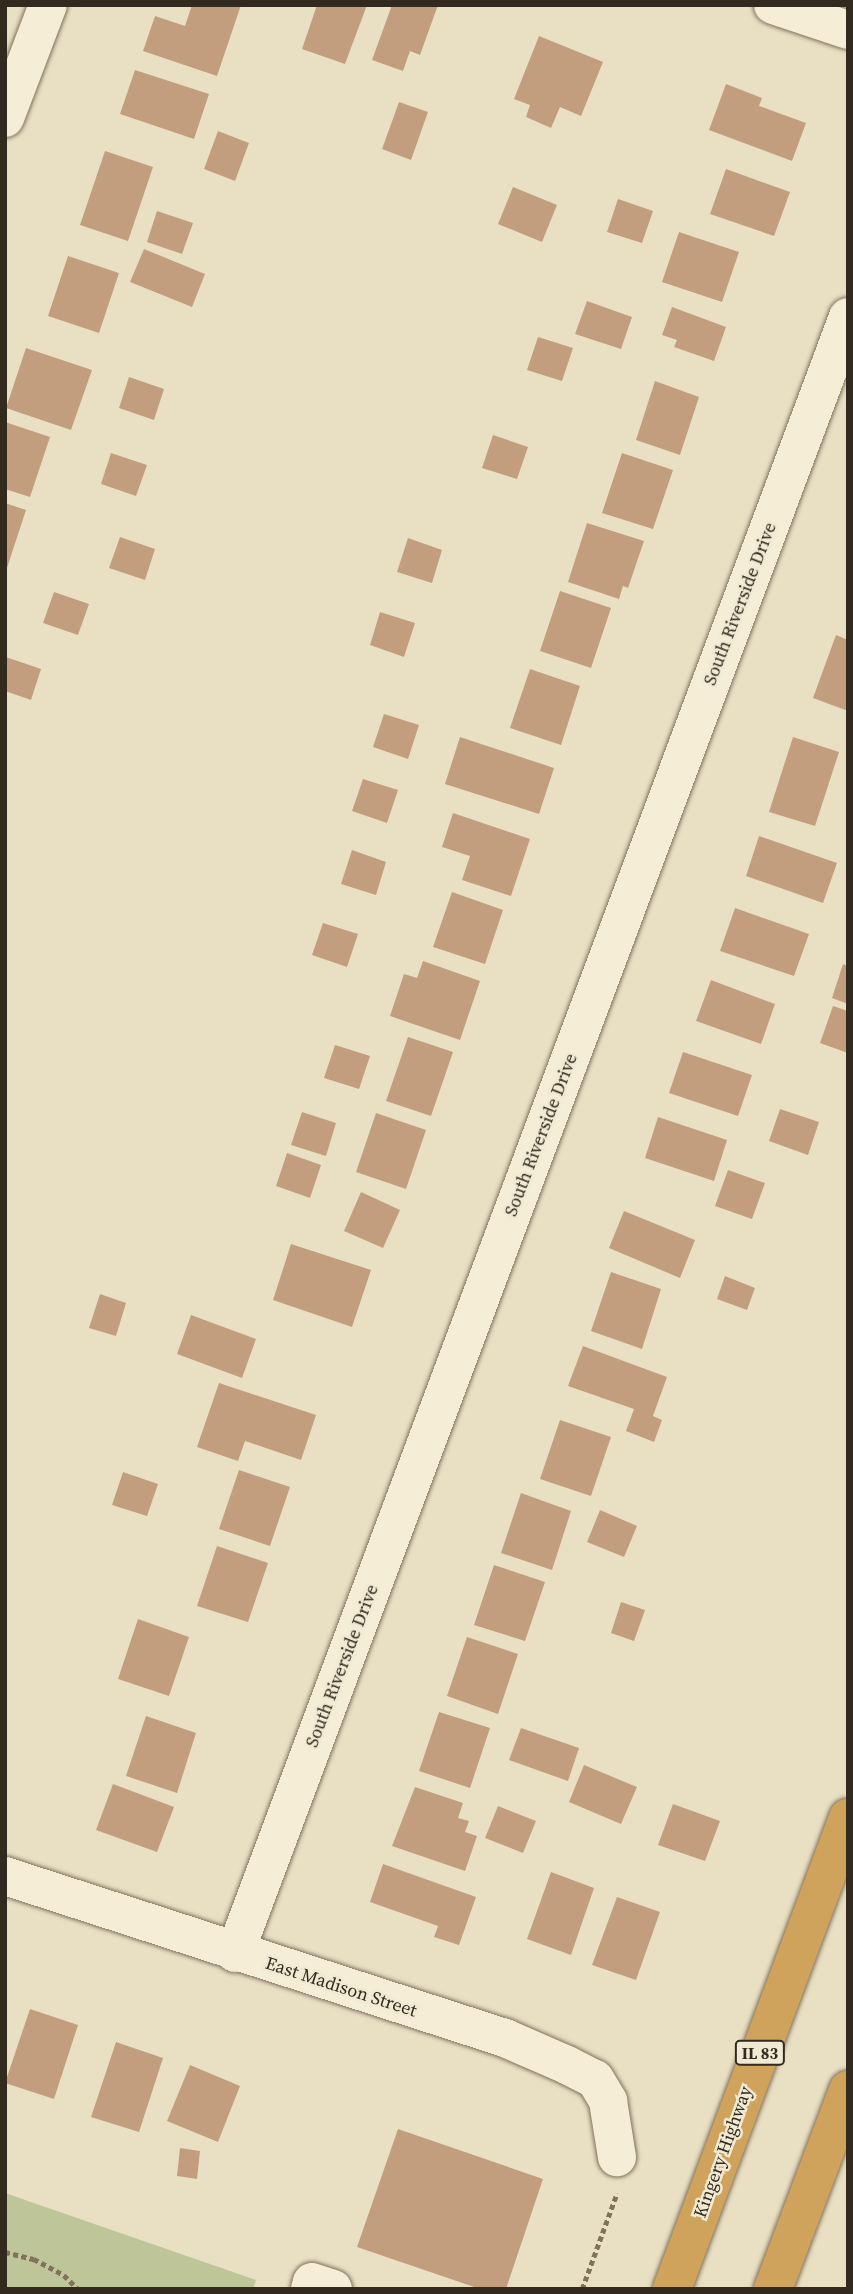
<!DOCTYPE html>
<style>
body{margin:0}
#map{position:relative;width:853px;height:2294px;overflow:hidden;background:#e9e0c4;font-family:"Source Serif 4",serif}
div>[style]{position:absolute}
.green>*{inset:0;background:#bec699}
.building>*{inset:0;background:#c39e7e}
.path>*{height:4.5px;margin-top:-2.25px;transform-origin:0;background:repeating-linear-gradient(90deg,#82725c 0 5px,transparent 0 8.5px)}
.roads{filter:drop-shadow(0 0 2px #82725c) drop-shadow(0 0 2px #82725c)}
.minor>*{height:38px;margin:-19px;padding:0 19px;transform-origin:19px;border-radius:19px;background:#f5edd6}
.highway>*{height:38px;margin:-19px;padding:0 19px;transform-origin:19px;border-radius:19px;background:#d0a35d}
span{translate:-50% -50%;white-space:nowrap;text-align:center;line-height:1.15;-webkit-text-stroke:5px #f1ead3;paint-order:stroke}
.shield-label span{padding:2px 5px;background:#f1ead3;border:2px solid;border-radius:5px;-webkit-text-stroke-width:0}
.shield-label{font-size:16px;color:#332a1f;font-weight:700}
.street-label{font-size:18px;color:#332a1f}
.frame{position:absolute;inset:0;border:7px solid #332a1f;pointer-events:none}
</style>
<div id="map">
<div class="green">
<div style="clip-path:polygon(5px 2193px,256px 2280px,253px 2289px,5px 2289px)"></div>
</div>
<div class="building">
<div style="clip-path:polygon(192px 5px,241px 5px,217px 76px,143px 51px,155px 16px,185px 26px)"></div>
<div style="clip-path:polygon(317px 5px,367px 5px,345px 64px,302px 49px)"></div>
<div style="clip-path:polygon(392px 5px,438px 5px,420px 55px,410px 51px,403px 71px,372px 60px)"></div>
<div style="clip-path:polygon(539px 36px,603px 62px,581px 116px,560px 107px,551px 128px,526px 117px,530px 105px,514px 99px)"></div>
<div style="clip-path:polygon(135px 70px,209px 94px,194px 139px,120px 114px)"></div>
<div style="clip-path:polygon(726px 84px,762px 98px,759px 106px,806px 123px,792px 161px,709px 130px)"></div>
<div style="clip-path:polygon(399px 102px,428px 112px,411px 160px,382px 149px)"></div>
<div style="clip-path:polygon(218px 131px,249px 143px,235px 181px,204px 169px)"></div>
<div style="clip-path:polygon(105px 151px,153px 167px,128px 241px,80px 225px)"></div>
<div style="clip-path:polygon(726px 169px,790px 192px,774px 236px,710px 214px)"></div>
<div style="clip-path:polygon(513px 187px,557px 205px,542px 242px,498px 224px)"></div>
<div style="clip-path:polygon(618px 199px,653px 211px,642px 243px,607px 232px)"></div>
<div style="clip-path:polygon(157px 211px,193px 223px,182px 254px,147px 242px)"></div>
<div style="clip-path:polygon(679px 232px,739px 252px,722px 302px,662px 282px)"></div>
<div style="clip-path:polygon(144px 249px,205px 274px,192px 307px,130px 282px)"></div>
<div style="clip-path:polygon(68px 256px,119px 273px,99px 333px,48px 316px)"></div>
<div style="clip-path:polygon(587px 301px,632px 317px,621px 349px,575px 334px)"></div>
<div style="clip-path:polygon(672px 307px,726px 327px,714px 361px,674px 347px,677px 340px,662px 335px)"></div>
<div style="clip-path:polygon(538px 337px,573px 348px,562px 381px,527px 370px)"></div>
<div style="clip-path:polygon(26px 348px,92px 370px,71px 430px,6px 408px)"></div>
<div style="clip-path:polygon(129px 377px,164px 389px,154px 420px,119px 408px)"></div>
<div style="clip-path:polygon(655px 381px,699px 397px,680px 455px,636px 440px)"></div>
<div style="clip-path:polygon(5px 422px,50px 437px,30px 497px,5px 489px)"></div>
<div style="clip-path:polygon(493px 435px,528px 447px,517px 479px,482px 468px)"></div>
<div style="clip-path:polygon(111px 453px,147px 465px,136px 496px,101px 484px)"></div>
<div style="clip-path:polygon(622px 453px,673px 470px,653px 529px,602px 513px)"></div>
<div style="clip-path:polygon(5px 503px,26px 510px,6px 571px,5px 571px)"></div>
<div style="clip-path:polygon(587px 523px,644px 541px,628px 588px,623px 586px,619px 599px,568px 582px)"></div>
<div style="clip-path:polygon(120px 537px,155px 549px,145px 580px,109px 568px)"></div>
<div style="clip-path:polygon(408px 538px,442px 550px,432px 583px,397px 572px)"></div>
<div style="clip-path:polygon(560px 591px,611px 608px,591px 668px,540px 651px)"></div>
<div style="clip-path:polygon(54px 592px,89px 604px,78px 635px,43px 623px)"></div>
<div style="clip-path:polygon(380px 612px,415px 623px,404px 657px,370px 645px)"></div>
<div style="clip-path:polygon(836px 635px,848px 640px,848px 711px,813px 698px)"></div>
<div style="clip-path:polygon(6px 657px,41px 669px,31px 700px,5px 691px)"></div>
<div style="clip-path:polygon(530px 669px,580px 686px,561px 745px,510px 728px)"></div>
<div style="clip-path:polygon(384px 714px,419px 725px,408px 759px,373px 747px)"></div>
<div style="clip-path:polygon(460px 737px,554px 768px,539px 814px,445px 784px)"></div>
<div style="clip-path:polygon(793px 737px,839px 752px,815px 826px,769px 812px)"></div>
<div style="clip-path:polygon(363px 779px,398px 790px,387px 823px,352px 811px)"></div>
<div style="clip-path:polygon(453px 813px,530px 839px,511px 896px,462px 880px,470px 856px,442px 847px)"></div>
<div style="clip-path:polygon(759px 836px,837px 863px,823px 903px,746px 876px)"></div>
<div style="clip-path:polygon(352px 850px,386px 862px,376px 895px,341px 884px)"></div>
<div style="clip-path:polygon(452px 892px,503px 910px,485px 964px,433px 947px)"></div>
<div style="clip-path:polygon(735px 908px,809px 934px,794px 976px,720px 951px)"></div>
<div style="clip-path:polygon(323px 923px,358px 934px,347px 967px,312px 955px)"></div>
<div style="clip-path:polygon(423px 961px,480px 981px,460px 1040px,390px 1016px,404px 974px,417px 978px)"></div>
<div style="clip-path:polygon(843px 964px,848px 966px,848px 1004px,832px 998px)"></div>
<div style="clip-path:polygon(711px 980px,775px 1004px,761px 1044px,696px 1021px)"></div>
<div style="clip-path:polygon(833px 1006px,848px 1011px,848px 1053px,820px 1043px)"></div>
<div style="clip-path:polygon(408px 1037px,453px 1052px,431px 1116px,386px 1101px)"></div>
<div style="clip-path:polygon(335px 1045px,370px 1056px,359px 1089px,324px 1078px)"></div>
<div style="clip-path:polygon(683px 1052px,752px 1075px,738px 1116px,669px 1093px)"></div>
<div style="clip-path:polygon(780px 1109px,819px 1122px,808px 1155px,769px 1141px)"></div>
<div style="clip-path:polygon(302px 1112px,336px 1123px,326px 1156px,291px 1145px)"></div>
<div style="clip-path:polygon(376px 1113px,426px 1130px,406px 1189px,356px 1172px)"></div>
<div style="clip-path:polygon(658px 1117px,727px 1140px,714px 1181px,645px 1158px)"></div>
<div style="clip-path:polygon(287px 1153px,321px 1165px,310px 1198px,276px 1186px)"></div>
<div style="clip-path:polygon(728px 1170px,765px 1183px,752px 1219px,715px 1206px)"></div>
<div style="clip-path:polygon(361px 1192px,400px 1210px,383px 1248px,344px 1231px)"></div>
<div style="clip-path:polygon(624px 1211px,695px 1240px,680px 1278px,609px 1248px)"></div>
<div style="clip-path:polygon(291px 1244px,371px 1270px,352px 1327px,273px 1300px)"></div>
<div style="clip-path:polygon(611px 1272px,661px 1289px,642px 1349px,591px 1331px)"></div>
<div style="clip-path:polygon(725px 1276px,755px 1288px,747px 1310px,717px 1299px)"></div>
<div style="clip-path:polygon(100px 1294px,126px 1303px,116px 1336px,89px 1328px)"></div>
<div style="clip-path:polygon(191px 1315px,256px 1339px,242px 1378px,177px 1354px)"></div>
<div style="clip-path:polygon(583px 1346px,667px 1377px,653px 1416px,662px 1420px,654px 1442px,626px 1431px,634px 1409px,568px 1386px)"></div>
<div style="clip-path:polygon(219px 1383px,316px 1415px,301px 1460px,245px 1441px,238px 1461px,197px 1447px)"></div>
<div style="clip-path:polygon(560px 1420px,611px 1437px,591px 1496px,540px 1479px)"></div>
<div style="clip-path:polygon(239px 1470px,290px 1487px,270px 1546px,219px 1529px)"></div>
<div style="clip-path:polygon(123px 1472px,158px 1484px,147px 1516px,112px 1505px)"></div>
<div style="clip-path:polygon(521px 1493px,571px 1511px,552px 1570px,501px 1553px)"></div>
<div style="clip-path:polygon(600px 1510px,637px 1526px,624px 1557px,587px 1542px)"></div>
<div style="clip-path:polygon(217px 1546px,268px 1563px,248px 1622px,197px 1606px)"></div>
<div style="clip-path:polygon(494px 1565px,545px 1582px,525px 1641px,474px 1625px)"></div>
<div style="clip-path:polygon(621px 1602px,645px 1610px,634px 1641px,611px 1633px)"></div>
<div style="clip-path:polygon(138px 1619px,189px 1637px,169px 1696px,118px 1679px)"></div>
<div style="clip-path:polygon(467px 1637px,518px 1654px,498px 1714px,447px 1696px)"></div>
<div style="clip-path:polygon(439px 1712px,490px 1728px,470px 1788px,419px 1771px)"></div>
<div style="clip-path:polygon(146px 1716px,196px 1733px,177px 1793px,126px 1776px)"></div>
<div style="clip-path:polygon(521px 1728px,579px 1748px,568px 1781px,509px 1760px)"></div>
<div style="clip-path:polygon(584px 1765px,637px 1787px,621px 1824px,569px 1802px)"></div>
<div style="clip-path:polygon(113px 1784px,174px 1807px,157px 1852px,96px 1830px)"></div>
<div style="clip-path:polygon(415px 1787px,463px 1803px,458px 1818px,469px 1821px,465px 1832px,477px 1836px,465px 1871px,392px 1846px)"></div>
<div style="clip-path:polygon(673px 1804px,720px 1821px,705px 1861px,658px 1845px)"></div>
<div style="clip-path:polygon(498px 1806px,536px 1821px,523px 1853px,485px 1838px)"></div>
<div style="clip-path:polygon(383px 1864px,476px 1897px,459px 1945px,434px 1937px,438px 1926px,370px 1902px)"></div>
<div style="clip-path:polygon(551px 1872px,594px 1888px,571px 1955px,527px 1939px)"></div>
<div style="clip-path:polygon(617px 1897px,660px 1912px,636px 1980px,592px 1965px)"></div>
<div style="clip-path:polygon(30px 2009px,78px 2025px,54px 2099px,5px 2083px)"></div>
<div style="clip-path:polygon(116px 2042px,163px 2058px,139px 2132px,91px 2117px)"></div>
<div style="clip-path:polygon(190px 2065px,240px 2086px,218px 2142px,167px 2121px)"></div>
<div style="clip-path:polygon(398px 2129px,543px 2179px,506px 2289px,480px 2289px,357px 2247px)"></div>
<div style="clip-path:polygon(180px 2148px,200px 2151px,197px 2179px,177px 2176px)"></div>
</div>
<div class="path">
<div style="left:5px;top:2252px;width:30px;rotate:14deg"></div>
<div style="left:34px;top:2259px;width:34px;rotate:28deg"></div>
<div style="left:64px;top:2275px;width:20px;rotate:45deg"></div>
<div style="left:582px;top:2289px;width:102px;rotate:-70deg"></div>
</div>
<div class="roads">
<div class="minor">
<div style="left:773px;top:5px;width:79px;rotate:18.4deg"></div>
<div style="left:5px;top:118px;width:121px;rotate:-69.2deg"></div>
<div style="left:5px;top:1876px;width:526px;rotate:17.95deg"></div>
<div style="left:505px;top:2038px;width:68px;rotate:23.5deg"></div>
<div style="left:567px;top:2065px;width:31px;rotate:27deg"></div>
<div style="left:595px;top:2079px;width:26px;rotate:59deg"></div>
<div style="left:608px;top:2101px;width:57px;rotate:80.9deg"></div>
<div style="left:235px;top:1953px;width:1747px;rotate:-69.46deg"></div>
<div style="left:310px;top:2289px;width:7px;rotate:-74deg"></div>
<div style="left:312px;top:2282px;width:22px;rotate:18deg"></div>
</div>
<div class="highway">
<div style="left:672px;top:2289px;width:503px;rotate:-69.51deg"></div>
<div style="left:773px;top:2289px;width:213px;rotate:-69.3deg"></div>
</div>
</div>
<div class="shield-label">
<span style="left:760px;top:2053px">IL 83</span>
</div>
<div class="street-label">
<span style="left:740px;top:604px;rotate:-69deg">South Riverside Drive</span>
<span style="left:541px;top:1135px;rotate:-69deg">South Riverside Drive</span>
<span style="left:342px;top:1666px;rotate:-69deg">South Riverside Drive</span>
<span style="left:341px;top:1987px;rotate:18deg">East Madison Street</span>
<span style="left:723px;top:2152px;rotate:-70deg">Kingery Highway</span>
</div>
<div class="frame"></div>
</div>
